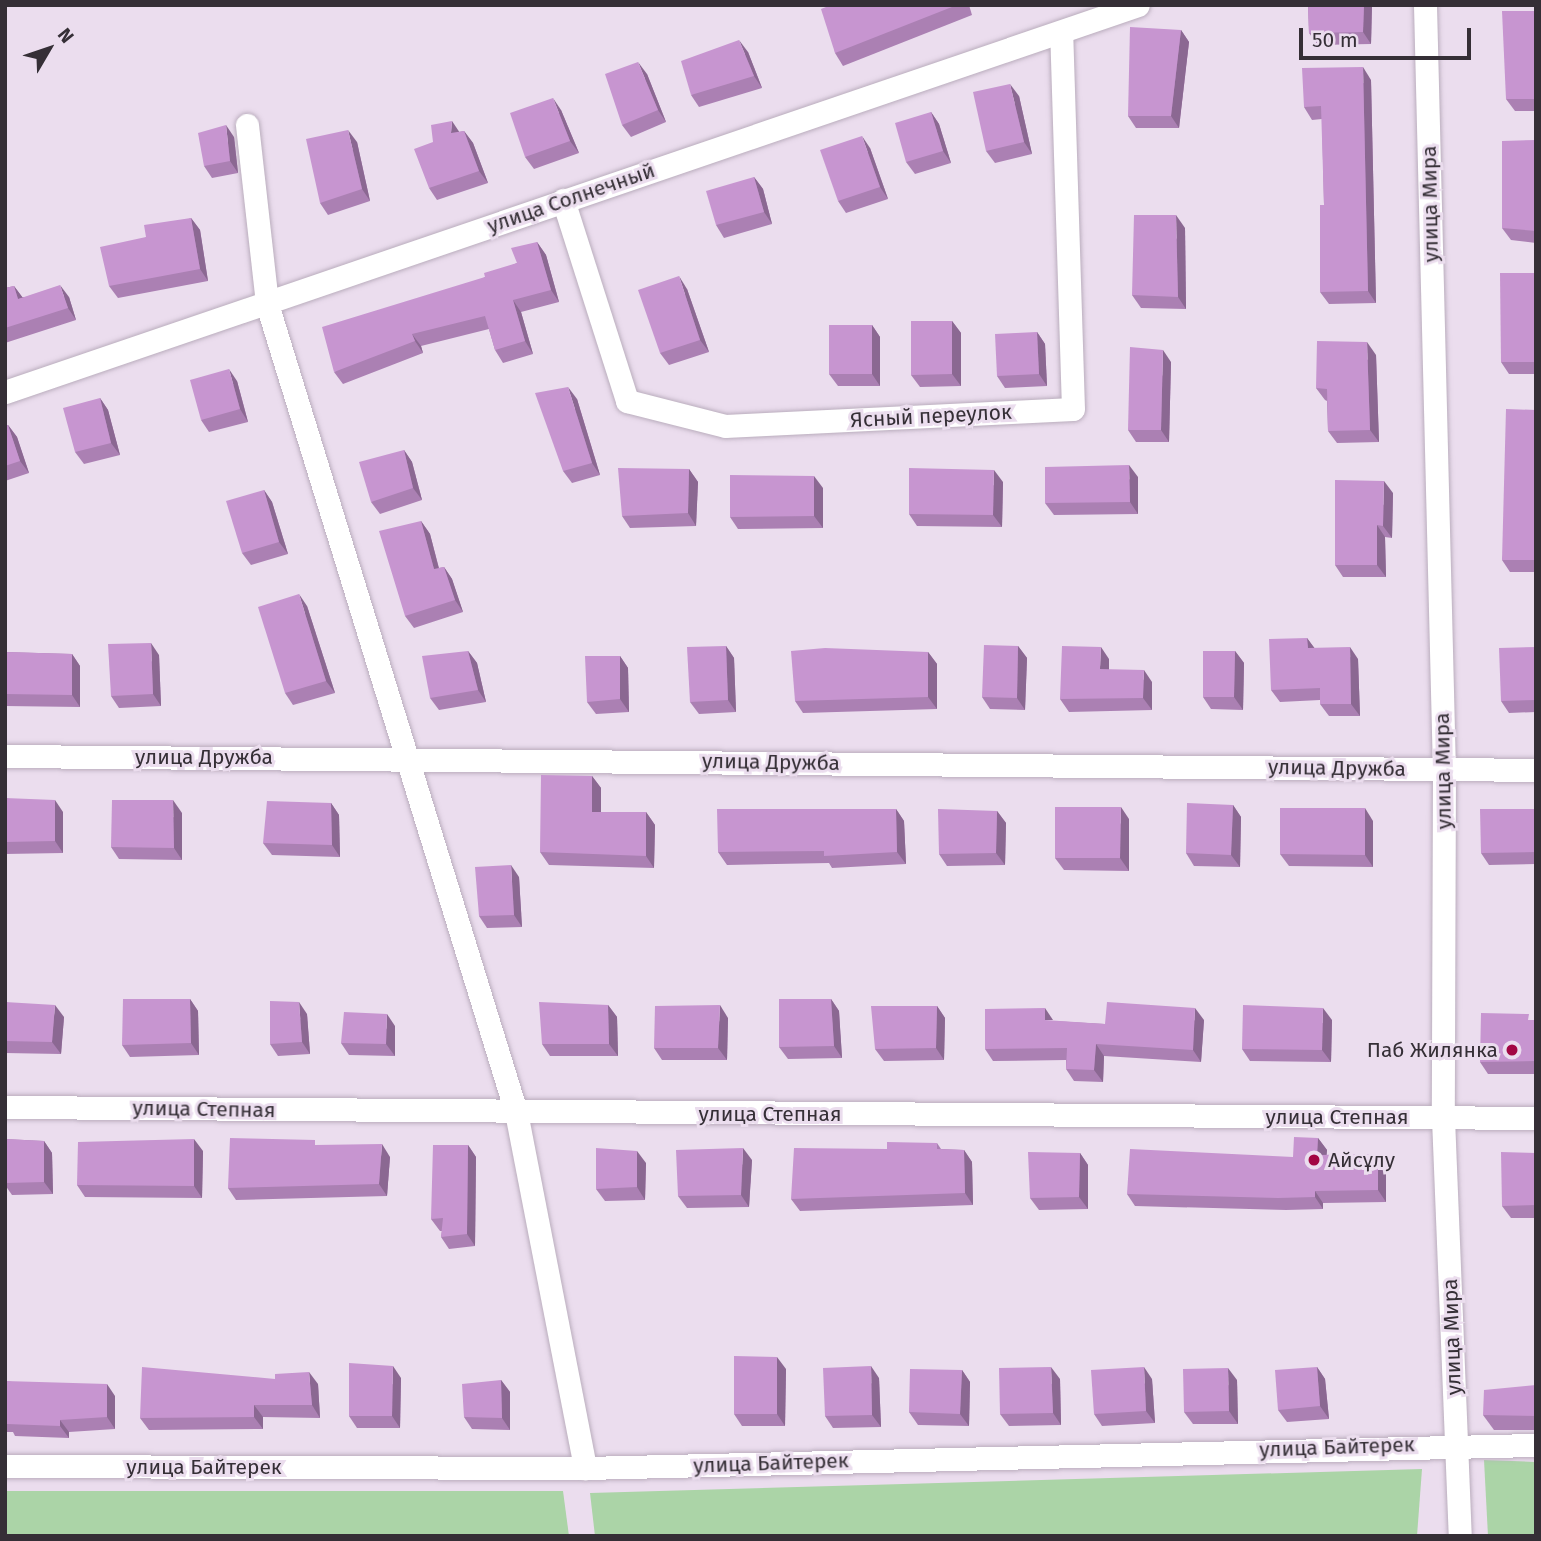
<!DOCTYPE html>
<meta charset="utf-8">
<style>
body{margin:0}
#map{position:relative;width:1541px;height:1541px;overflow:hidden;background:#ebddee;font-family:"Fira Sans",sans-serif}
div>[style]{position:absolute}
.green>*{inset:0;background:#abd4a7}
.roads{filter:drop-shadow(0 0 2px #baadbd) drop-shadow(0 0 2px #baadbd)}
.street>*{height:23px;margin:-11.5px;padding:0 11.5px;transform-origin:11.5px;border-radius:11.5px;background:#fff}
.wall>*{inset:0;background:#ab80b3}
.shaded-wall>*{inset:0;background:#8b6892}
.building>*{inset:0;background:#c795d0}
.dots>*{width:19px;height:19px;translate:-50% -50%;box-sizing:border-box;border:4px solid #ebddee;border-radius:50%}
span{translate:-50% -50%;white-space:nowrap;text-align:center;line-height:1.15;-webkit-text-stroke:6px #ebddee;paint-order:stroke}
.street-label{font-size:21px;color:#352f36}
.poi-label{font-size:21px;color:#352f36}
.right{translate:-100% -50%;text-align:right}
.left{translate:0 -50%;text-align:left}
.frame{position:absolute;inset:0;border:7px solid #352f36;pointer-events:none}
.north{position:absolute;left:14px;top:14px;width:70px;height:70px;-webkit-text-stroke:5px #ebddee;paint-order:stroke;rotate:51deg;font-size:19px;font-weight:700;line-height:28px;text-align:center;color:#352f36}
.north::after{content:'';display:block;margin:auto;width:24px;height:32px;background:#352f36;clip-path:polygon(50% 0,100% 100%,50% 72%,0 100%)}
.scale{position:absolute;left:1299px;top:28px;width:172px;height:32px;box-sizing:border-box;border:4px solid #352f36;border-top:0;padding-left:9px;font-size:21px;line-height:24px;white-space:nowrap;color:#352f36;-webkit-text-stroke:5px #ebddee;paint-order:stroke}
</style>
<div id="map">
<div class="green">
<div style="clip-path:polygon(1484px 1460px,1536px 1462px,1536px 1536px,1488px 1536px)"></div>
<div style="clip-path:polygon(1422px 1469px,1417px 1536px,595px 1536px,590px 1493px)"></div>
<div style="clip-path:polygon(5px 1491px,563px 1491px,569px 1536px,5px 1536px)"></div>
</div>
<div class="roads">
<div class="street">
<div style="left:1425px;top:5px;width:764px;rotate:88.58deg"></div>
<div style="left:1444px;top:769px;width:349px;rotate:90.2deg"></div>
<div style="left:1443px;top:1118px;width:418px;rotate:87.7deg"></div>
<div style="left:247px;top:125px;width:180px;rotate:83.6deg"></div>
<div style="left:267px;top:304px;width:845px;rotate:72.87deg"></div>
<div style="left:516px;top:1112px;width:363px;rotate:79deg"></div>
<div style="left:563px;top:200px;width:211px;rotate:72.3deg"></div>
<div style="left:627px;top:401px;width:101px;rotate:14.3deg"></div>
<div style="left:725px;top:426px;width:348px;rotate:-2.8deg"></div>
<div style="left:1073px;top:409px;width:377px;rotate:-91.8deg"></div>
<div style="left:5px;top:392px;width:1197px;rotate:-18.86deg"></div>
<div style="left:5px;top:756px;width:1531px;rotate:0.52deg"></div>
<div style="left:5px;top:1107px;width:1531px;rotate:0.41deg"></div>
<div style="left:5px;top:1466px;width:580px;rotate:0.2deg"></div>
<div style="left:585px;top:1468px;width:951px;rotate:-1.39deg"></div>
</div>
</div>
<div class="wall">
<div style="clip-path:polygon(831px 5px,969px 5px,972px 15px,843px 66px,835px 53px)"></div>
<div style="clip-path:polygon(1308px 5px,1372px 5px,1371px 44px,1318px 45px,1309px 33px)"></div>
<div style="clip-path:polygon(1536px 11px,1536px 111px,1515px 111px,1506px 99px)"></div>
<div style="clip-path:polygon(1181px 30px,1189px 42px,1179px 128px,1136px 128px,1128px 116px)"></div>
<div style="clip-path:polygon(748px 52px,762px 88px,699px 107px,691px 95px)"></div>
<div style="clip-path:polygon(647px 74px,666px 122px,631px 137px,622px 125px)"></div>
<div style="clip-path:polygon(1371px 80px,1376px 303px,1329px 304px,1320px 292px,1324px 205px,1322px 119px,1312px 120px,1304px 107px)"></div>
<div style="clip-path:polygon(1019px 96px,1032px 154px,995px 163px,986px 151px)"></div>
<div style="clip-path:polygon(561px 110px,579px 153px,534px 169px,525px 157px)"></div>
<div style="clip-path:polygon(931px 112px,939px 124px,951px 163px,915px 174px,906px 162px)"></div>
<div style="clip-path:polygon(464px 131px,473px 143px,488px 183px,437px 200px,429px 188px,459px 132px)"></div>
<div style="clip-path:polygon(234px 137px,238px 173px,212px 178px,204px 166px)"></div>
<div style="clip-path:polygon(1536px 140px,1536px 243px,1511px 240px,1502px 228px)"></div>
<div style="clip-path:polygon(357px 142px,370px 201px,328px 215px,320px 203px)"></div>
<div style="clip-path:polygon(870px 148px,888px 199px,846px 213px,838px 201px)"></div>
<div style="clip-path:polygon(754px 177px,763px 189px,772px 224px,724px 238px,716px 225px)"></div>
<div style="clip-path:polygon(191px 218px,200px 230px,208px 281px,118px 298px,109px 286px,146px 237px)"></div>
<div style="clip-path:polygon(1185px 228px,1186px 309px,1141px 308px,1132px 295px)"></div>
<div style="clip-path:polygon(537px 242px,546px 255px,559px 302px,521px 312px,533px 354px,503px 363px,495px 350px,489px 329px,421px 346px,423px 353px,343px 384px,334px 372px,485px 277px,517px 263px)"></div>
<div style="clip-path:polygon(1536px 273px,1536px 374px,1509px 374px,1501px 362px)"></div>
<div style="clip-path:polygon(14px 286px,22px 297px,69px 297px,76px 320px,5px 343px,5px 288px)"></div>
<div style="clip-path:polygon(687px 289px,709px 352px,669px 365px,660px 353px)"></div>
<div style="clip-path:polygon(952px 321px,961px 333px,961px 386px,920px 387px,911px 375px)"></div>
<div style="clip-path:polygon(872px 325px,880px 337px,880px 386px,838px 386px,829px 374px)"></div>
<div style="clip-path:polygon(1037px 332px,1045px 344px,1047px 386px,1005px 388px,997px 376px)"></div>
<div style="clip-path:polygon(1376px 355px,1379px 442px,1337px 443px,1328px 431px,1327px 401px,1325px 400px,1316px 388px)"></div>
<div style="clip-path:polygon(1171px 362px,1169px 442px,1136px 442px,1128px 430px)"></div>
<div style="clip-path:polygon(237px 381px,248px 422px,209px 432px,201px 420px)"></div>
<div style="clip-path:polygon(100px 398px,108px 410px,120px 455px,84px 464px,75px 452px)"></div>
<div style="clip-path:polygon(577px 399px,600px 475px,572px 483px,563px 471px)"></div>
<div style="clip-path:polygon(1536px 410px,1536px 572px,1510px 572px,1502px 560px)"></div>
<div style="clip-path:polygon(8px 425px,17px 437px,29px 473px,5px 481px,5px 426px)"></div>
<div style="clip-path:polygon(404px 450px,412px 462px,422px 500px,380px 514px,371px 502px)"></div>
<div style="clip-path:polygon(689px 469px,698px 482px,696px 526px,630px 528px,622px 516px)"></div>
<div style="clip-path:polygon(1138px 477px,1138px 514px,1054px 515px,1045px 503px)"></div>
<div style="clip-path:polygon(1003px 482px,1002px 527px,917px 526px,909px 514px)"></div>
<div style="clip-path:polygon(823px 488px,823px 528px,738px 529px,730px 517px)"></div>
<div style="clip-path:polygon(264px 490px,272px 502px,288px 554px,251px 565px,242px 553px)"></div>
<div style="clip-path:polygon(1393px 493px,1392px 538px,1385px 537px,1386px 577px,1343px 577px,1335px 565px)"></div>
<div style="clip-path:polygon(421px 521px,430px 534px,439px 568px,444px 567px,452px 579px,463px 612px,414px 628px,405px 616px)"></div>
<div style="clip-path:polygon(307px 606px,335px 693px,293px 705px,285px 693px)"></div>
<div style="clip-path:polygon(1307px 638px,1314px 648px,1358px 659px,1360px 716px,1329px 716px,1320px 704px,1320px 700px,1280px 702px,1271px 690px)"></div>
<div style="clip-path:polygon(726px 646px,734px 658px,736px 712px,699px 714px,690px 702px)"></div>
<div style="clip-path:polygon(1018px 646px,1027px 658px,1025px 710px,990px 709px,982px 697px)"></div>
<div style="clip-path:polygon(1536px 647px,1536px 712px,1509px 713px,1501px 701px)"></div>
<div style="clip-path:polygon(468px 651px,477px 663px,486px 702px,439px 710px,430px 698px)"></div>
<div style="clip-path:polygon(1235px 651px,1244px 663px,1243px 710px,1211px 709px,1203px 697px)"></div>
<div style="clip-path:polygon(5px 652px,72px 654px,80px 666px,80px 707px,5px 706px)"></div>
<div style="clip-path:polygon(928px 652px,937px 664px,937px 709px,803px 713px,795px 701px)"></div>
<div style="clip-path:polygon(159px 655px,161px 706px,119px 708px,111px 696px)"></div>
<div style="clip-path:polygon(620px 656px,628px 668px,629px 712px,596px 714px,587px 702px)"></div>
<div style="clip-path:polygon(1109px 659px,1109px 670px,1152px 682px,1152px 710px,1069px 712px,1060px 699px)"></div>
<div style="clip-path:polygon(592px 776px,601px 788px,601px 812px,646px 812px,655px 825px,654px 868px,549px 865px,540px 852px)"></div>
<div style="clip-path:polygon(5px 798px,63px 812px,63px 853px,5px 854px)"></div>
<div style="clip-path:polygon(331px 803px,339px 815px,340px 857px,272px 855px,263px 843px)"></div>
<div style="clip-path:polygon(1233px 805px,1241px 817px,1240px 867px,1194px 866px,1186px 853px)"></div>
<div style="clip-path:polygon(896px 809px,904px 821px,906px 864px,832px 868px,829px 863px,727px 865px,718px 852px)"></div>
<div style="clip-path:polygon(1536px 809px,1536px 864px,1489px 865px,1481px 853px)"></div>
<div style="clip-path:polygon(997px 811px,1006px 823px,1005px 865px,947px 866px,939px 854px)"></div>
<div style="clip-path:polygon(182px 813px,182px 860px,119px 859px,111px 847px)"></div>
<div style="clip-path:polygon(1129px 819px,1129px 871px,1064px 870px,1055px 858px)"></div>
<div style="clip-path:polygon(1373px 821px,1373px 867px,1289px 866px,1280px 854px)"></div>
<div style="clip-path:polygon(519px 877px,522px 927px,487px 928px,479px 916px)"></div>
<div style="clip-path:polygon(190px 999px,198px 1011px,199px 1055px,130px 1057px,122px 1045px)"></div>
<div style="clip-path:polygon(831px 999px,839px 1011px,842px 1058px,788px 1059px,779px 1047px)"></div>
<div style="clip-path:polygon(5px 1002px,64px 1017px,61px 1054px,5px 1053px)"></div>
<div style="clip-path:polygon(608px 1005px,617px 1017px,618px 1056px,550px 1056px,542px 1044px)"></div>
<div style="clip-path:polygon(937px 1006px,945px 1018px,944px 1060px,884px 1061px,875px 1049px)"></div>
<div style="clip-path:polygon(307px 1014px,310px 1054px,278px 1056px,270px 1044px)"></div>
<div style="clip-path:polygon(728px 1018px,727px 1060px,662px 1060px,654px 1048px)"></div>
<div style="clip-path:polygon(1204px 1020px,1201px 1062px,1104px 1056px,1103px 1082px,1074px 1081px,1066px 1069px,1066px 1060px,993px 1061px,985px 1049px,1053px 1021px,1105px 1024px)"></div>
<div style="clip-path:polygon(1332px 1020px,1331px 1062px,1250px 1061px,1242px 1049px)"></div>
<div style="clip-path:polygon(1533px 1020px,1536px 1020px,1536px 1074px,1488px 1074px,1480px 1062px)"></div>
<div style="clip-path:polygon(395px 1026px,395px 1056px,349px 1055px,341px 1043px)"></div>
<div style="clip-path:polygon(1318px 1138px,1327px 1150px,1326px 1155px,1378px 1154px,1386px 1166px,1386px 1202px,1323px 1203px,1323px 1209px,1286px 1210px,1135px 1206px,1127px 1194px,1293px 1157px)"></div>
<div style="clip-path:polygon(5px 1139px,44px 1141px,52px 1153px,53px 1194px,12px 1195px,5px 1185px)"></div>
<div style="clip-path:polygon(937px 1143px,941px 1149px,964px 1150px,972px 1162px,973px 1205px,800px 1211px,791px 1199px,887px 1149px)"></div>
<div style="clip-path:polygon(319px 1145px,390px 1157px,387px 1196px,236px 1200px,228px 1188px)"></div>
<div style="clip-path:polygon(468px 1145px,476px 1157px,475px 1246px,449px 1249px,441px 1237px,442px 1231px,440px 1231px,431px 1219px)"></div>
<div style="clip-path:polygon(203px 1151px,202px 1198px,85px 1197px,77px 1185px)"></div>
<div style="clip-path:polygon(1080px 1153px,1088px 1165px,1088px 1209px,1039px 1210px,1030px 1198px)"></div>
<div style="clip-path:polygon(1536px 1153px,1536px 1218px,1511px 1218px,1502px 1206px)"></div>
<div style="clip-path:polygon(752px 1160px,749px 1207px,687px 1208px,678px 1196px)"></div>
<div style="clip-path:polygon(646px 1163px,645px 1200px,605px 1201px,596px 1189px)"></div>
<div style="clip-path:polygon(1317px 1367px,1325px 1379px,1329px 1419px,1287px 1422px,1278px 1410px)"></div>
<div style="clip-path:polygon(786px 1369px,785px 1426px,742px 1426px,734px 1414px)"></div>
<div style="clip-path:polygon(962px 1370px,970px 1382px,969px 1426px,918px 1425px,909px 1412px)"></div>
<div style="clip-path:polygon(401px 1378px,400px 1428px,357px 1428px,349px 1416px)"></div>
<div style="clip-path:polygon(879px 1378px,881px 1427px,833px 1428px,825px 1416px)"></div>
<div style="clip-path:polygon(275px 1379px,318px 1384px,320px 1418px,263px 1417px,263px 1429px,149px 1430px,140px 1418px)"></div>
<div style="clip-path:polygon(1060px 1379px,1061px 1425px,1009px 1426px,1000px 1414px)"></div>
<div style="clip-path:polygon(1152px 1379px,1155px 1423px,1102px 1426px,1094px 1414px)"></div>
<div style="clip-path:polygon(501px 1380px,510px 1392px,510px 1430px,472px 1429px,464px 1417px)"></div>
<div style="clip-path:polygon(1237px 1380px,1238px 1424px,1193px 1424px,1184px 1412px)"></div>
<div style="clip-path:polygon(5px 1381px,115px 1396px,115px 1429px,69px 1432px,69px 1438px,15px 1436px,13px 1432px,5px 1432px)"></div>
<div style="clip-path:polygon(1536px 1385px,1536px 1430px,1494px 1430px,1483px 1415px)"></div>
</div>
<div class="shaded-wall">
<div style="clip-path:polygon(1364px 5px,1372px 5px,1371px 44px,1363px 32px)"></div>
<div style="clip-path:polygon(1181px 30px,1189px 42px,1179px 128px,1171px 116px)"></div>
<div style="clip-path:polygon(739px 40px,748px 52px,762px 88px,754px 76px)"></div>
<div style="clip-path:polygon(638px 62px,647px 74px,666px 122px,658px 110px)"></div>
<div style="clip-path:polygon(1363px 67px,1371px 80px,1376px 303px,1368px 291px)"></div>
<div style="clip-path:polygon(1010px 84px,1019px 96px,1032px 154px,1024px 142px)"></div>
<div style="clip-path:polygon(553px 98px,561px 110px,579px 153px,570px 141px)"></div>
<div style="clip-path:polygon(931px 112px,939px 124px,951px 163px,943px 151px)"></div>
<div style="clip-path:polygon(452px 121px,460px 133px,451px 133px)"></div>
<div style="clip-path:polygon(226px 125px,234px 137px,238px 173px,230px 161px)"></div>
<div style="clip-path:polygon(348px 130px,357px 142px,370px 201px,362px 189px)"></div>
<div style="clip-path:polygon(464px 131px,473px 143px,488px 183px,479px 171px)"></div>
<div style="clip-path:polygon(862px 136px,870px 148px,888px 199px,880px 187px)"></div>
<div style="clip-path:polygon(754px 177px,763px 189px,772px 224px,764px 212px)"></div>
<div style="clip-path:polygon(1176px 215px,1185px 228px,1186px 309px,1178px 297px)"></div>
<div style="clip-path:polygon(191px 218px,200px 230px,208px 281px,200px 269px)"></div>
<div style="clip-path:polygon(537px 242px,546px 255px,559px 302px,551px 290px)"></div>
<div style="clip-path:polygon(679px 276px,687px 289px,709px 352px,700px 340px)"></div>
<div style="clip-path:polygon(60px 285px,69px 297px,76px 320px,68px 308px)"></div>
<div style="clip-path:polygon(14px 286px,23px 298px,18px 299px)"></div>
<div style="clip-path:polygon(513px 300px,521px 312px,533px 354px,525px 341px)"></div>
<div style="clip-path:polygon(952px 321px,961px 333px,961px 386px,952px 374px)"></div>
<div style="clip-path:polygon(872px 325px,880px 337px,880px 386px,872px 374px)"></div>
<div style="clip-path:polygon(1037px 332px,1045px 344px,1047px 386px,1039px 374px)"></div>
<div style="clip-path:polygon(412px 334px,421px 346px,423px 353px,415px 341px)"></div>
<div style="clip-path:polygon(1367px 342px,1376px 355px,1379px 442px,1370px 430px)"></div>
<div style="clip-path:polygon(1163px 350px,1171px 362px,1169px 442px,1161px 430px)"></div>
<div style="clip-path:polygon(229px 369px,237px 381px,248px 422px,240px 409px)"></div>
<div style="clip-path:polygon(568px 387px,577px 399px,600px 475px,592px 463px)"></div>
<div style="clip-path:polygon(100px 398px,108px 410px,120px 455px,111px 443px)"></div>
<div style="clip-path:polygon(8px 425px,17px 437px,29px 473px,20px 461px)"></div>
<div style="clip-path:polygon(404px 450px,412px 462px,422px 500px,413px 488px)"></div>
<div style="clip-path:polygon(1129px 465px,1138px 477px,1138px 514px,1130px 502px)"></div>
<div style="clip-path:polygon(689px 469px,698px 482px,696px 526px,688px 513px)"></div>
<div style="clip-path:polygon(994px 470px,1003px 482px,1002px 527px,993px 515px)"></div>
<div style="clip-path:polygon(814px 476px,823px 488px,823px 528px,814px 516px)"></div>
<div style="clip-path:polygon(1384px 481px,1393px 493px,1392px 538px,1383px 526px)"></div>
<div style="clip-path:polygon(264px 490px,272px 502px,288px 554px,279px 542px)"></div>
<div style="clip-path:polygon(421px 521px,430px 534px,442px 581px,434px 569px)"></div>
<div style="clip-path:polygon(1377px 525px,1385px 537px,1386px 577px,1377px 565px)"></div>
<div style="clip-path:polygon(444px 567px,452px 579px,463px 612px,455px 600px)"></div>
<div style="clip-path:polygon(299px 594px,307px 606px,335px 693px,326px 681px)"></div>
<div style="clip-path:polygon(1307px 638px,1316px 650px,1308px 648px)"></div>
<div style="clip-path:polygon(151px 643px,159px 655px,161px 706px,153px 694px)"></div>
<div style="clip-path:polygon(726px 646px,734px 658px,736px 712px,728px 700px)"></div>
<div style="clip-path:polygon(1018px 646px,1027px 658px,1025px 710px,1017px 698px)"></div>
<div style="clip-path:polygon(1101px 647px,1109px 659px,1109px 682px,1100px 669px)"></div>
<div style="clip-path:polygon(1350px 647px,1358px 659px,1360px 716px,1351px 704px)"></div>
<div style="clip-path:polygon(468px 651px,477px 663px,486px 702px,478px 690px)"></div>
<div style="clip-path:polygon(1235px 651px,1244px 663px,1243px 710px,1234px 697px)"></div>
<div style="clip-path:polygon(928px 652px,937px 664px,937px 709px,928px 697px)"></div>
<div style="clip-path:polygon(72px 654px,80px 666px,80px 707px,72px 695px)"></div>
<div style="clip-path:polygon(620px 656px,628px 668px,629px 712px,620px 699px)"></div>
<div style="clip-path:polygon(1144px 670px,1152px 682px,1152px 710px,1143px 698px)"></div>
<div style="clip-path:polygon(592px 776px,601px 788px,601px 824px,592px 812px)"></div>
<div style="clip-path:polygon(55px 800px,63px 812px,63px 853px,55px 841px)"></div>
<div style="clip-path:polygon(173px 800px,182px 813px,182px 860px,174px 848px)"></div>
<div style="clip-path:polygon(331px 803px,339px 815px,340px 857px,332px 845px)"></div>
<div style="clip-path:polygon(1233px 805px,1241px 817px,1240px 867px,1231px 855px)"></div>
<div style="clip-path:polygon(1121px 807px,1129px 819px,1129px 871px,1120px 858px)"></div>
<div style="clip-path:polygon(1365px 808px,1373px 821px,1373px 867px,1365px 855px)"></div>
<div style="clip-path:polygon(896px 809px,904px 821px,906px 864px,897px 852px)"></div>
<div style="clip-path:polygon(997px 811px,1006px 823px,1005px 865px,996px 853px)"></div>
<div style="clip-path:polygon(646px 812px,655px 825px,654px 868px,646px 856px)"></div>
<div style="clip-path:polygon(511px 865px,519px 877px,522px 927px,514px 915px)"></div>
<div style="clip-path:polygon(190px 999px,198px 1011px,199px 1055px,191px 1043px)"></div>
<div style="clip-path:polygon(831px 999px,839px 1011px,842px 1058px,834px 1046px)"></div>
<div style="clip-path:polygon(299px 1002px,307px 1014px,310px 1054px,302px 1042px)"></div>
<div style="clip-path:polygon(55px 1005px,64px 1017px,61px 1054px,52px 1042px)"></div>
<div style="clip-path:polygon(608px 1005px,617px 1017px,618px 1056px,609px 1044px)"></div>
<div style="clip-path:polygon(720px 1005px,728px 1018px,727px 1060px,718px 1048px)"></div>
<div style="clip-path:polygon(937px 1006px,945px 1018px,944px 1060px,936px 1048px)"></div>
<div style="clip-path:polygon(1045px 1008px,1053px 1020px,1045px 1020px)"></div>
<div style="clip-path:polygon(1195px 1008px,1204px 1020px,1201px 1062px,1193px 1050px)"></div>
<div style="clip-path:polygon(1323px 1008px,1332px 1020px,1331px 1062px,1322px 1050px)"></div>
<div style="clip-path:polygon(387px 1014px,395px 1026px,395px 1056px,386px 1044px)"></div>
<div style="clip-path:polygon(1096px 1044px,1104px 1056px,1103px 1082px,1094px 1070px)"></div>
<div style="clip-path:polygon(1318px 1138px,1327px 1150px,1326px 1167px,1317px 1155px)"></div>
<div style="clip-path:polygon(194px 1139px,203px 1151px,202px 1198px,194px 1186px)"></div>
<div style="clip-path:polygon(44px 1141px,52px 1153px,53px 1194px,44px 1182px)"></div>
<div style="clip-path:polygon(382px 1144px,390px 1157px,387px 1196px,379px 1184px)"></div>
<div style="clip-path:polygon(468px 1145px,476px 1157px,475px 1246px,467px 1234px)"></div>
<div style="clip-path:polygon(743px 1148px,752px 1160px,749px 1207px,741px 1195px)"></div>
<div style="clip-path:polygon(964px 1150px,972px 1162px,973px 1205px,965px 1193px)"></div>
<div style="clip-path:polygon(637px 1151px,646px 1163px,645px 1200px,637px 1187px)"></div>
<div style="clip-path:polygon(1080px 1153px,1088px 1165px,1088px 1209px,1079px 1197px)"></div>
<div style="clip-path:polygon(1378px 1154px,1386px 1166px,1386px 1202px,1378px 1190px)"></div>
<div style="clip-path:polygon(1315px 1191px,1323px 1203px,1323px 1209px,1315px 1197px)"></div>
<div style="clip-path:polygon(777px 1357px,786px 1369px,785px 1426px,777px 1414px)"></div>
<div style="clip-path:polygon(393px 1366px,401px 1378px,400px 1428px,392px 1416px)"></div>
<div style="clip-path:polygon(871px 1366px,879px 1378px,881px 1427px,872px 1415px)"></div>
<div style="clip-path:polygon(1051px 1367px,1060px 1379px,1061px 1425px,1053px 1413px)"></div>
<div style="clip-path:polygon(1144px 1367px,1152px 1379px,1155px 1423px,1146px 1411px)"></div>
<div style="clip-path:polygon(1317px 1367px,1325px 1379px,1329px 1419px,1320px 1406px)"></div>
<div style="clip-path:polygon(1228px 1368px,1237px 1380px,1238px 1424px,1229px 1411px)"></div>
<div style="clip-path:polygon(962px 1370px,970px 1382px,969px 1426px,960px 1414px)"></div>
<div style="clip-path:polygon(309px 1372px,318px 1384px,320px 1418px,312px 1405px)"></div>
<div style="clip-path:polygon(501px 1380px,510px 1392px,510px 1430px,502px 1418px)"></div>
<div style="clip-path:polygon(107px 1384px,115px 1396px,115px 1429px,107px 1417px)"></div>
<div style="clip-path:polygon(254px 1405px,263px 1417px,263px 1429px,254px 1417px)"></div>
<div style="clip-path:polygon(60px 1420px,69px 1432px,69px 1438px,60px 1426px)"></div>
</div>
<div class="building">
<div style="clip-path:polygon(831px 5px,957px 5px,835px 53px,821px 9px)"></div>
<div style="clip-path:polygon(1308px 5px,1364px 5px,1363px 32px,1309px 33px)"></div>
<div style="clip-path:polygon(1502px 11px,1536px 11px,1536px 99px,1506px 99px)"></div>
<div style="clip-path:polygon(1130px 27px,1181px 30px,1171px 116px,1128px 116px)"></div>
<div style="clip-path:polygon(739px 40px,754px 76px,691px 95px,681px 61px)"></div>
<div style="clip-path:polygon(638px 62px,658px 110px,622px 125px,605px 74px)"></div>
<div style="clip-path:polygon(1363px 67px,1368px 291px,1320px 292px,1320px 205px,1324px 205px,1321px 106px,1304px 107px,1302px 68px)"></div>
<div style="clip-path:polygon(1010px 84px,1024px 142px,986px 151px,973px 92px)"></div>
<div style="clip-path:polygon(553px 98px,570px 141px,525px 157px,510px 113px)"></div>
<div style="clip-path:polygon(931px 112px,943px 151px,906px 162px,895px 123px)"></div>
<div style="clip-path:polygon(452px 121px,451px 133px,464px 131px,479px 171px,429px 188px,414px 149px,433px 142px,431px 125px)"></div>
<div style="clip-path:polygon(226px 125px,230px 161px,204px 166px,198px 133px)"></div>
<div style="clip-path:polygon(348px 130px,362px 189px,320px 203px,306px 139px)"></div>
<div style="clip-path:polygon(862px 136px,880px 187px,838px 201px,820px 150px)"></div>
<div style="clip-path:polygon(1536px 140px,1536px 231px,1502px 228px,1502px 141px)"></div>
<div style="clip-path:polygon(754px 177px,764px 212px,716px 225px,706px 191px)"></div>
<div style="clip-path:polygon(1134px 215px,1176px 215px,1178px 297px,1132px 295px)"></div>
<div style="clip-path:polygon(191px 218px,200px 269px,109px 286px,100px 247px,146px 237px,144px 225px)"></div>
<div style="clip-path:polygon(537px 242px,551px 290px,513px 300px,525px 341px,495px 350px,485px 316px,412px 334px,415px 341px,334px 372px,322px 327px,485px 277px,484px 273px,517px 263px,511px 248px)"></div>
<div style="clip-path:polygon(1500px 273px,1536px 273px,1536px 362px,1501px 362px)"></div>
<div style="clip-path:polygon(679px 276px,700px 340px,660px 353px,638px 290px)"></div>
<div style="clip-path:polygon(60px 285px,68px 308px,5px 328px,5px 288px,14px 286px,18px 299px)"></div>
<div style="clip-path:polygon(911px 321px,952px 321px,952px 374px,911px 375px)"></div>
<div style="clip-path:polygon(829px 325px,872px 325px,872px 374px,829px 374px)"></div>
<div style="clip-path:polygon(1037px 332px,1039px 374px,997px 376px,995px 334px)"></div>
<div style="clip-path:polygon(1317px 341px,1367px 342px,1370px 430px,1328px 431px,1327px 389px,1316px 388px)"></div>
<div style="clip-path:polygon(1130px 347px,1163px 350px,1161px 430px,1128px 430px)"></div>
<div style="clip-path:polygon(229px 369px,240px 409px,201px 420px,190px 380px)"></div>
<div style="clip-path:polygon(568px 387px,592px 463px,563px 471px,535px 393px)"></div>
<div style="clip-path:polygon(100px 398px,111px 443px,75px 452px,63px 408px)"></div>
<div style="clip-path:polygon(1506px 409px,1536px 410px,1536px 560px,1502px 560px)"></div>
<div style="clip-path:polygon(8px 425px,20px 461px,5px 466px,5px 426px)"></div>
<div style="clip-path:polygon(404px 450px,413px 488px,371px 502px,359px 462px)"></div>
<div style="clip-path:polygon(1129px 465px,1130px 502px,1045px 503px,1045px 467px)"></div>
<div style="clip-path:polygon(618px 468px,689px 469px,688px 513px,622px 516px)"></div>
<div style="clip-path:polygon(909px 468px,994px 470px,993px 515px,909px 514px)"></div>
<div style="clip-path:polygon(730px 475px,814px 476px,814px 516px,730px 517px)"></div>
<div style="clip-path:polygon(1335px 480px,1384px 481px,1383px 526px,1377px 525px,1377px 565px,1335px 565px)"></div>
<div style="clip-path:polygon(264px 490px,279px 542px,242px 553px,226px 501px)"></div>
<div style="clip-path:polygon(421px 521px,434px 569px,444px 567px,455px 600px,405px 616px,379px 531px)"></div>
<div style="clip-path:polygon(299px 594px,326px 681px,285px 693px,258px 607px)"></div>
<div style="clip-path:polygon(1307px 638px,1308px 648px,1350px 647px,1351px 704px,1320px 704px,1320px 688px,1271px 690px,1269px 639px)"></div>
<div style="clip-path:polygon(151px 643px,153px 694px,111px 696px,108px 644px)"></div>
<div style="clip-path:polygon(984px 645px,1018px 646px,1017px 698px,982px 697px)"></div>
<div style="clip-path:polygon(726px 646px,728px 700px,690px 702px,687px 647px)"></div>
<div style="clip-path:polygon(1062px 646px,1101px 647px,1100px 669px,1144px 670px,1143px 698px,1060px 699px)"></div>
<div style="clip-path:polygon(1536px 647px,1536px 700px,1501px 701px,1499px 648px)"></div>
<div style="clip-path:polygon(825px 648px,928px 652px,928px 697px,795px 701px,791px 651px)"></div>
<div style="clip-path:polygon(468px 651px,478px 690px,430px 698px,422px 656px)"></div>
<div style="clip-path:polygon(1203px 651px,1235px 651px,1234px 697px,1203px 697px)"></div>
<div style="clip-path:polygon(5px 652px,72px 654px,72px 695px,5px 694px)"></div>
<div style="clip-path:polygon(585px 656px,620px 656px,620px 699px,587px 702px)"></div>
<div style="clip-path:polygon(541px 775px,592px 776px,592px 812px,646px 812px,646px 856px,540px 852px)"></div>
<div style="clip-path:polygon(5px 798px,55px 800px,55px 841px,5px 842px)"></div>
<div style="clip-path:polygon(112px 800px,173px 800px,174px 848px,111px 847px)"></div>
<div style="clip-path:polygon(267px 801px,331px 803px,332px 845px,263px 843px)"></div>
<div style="clip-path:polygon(1187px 803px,1233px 805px,1231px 855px,1186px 853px)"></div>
<div style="clip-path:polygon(1055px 807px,1121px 807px,1120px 858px,1055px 858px)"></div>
<div style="clip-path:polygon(1280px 808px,1365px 808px,1365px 855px,1280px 854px)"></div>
<div style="clip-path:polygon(717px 809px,896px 809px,897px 852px,824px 856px,824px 851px,718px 852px)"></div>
<div style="clip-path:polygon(938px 809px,997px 811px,996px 853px,939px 854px)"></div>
<div style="clip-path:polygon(1480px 809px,1536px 809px,1536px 852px,1481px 853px)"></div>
<div style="clip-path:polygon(511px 865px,514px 915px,479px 916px,475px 867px)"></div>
<div style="clip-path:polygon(123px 999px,190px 999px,191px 1043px,122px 1045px)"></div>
<div style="clip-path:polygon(779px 999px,831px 999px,834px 1046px,779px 1047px)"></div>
<div style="clip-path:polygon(270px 1001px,299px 1002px,302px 1042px,270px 1044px)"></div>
<div style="clip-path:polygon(5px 1002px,55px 1005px,52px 1042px,5px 1041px)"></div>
<div style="clip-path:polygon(539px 1002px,608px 1005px,609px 1044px,542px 1044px)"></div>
<div style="clip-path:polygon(1107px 1002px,1195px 1008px,1193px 1050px,1096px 1044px,1094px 1070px,1066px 1069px,1067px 1048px,985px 1049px,985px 1009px,1045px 1008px,1045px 1020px,1105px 1024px)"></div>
<div style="clip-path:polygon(720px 1005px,718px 1048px,654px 1048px,655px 1006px)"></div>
<div style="clip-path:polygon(1243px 1005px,1323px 1008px,1322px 1050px,1242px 1049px)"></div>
<div style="clip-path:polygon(871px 1006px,937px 1006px,936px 1048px,875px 1049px)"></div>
<div style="clip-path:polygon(344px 1012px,387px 1014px,386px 1044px,341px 1043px)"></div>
<div style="clip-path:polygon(1481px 1013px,1529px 1014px,1528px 1020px,1536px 1020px,1536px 1061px,1480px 1062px)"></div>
<div style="clip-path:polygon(1294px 1137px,1318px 1138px,1317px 1155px,1378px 1154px,1378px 1190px,1315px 1191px,1315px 1197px,1278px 1198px,1127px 1194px,1130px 1149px,1293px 1157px)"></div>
<div style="clip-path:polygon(230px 1138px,315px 1140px,315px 1145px,382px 1144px,379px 1184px,228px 1188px)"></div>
<div style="clip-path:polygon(5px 1139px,44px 1141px,44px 1182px,5px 1183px)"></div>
<div style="clip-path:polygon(194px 1139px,194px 1186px,77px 1185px,78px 1142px)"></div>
<div style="clip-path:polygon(887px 1142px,937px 1143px,937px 1149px,964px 1150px,965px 1193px,791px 1199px,794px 1148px,887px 1149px)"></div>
<div style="clip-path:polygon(433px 1145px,468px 1145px,467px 1234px,441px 1237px,443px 1218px,431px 1219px)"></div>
<div style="clip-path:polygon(596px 1148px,637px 1151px,637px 1187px,596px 1189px)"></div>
<div style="clip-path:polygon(743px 1148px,741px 1195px,678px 1196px,676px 1150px)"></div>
<div style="clip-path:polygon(1028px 1152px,1080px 1153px,1079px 1197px,1030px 1198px)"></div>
<div style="clip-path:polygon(1501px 1152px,1536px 1153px,1536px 1205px,1502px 1206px)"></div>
<div style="clip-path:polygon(734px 1356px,777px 1357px,777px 1414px,734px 1414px)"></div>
<div style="clip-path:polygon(349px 1363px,393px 1366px,392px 1416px,349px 1416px)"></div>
<div style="clip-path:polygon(871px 1366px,872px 1415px,825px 1416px,823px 1368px)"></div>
<div style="clip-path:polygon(142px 1367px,275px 1379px,275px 1374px,309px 1372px,312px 1405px,254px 1405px,254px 1417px,140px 1418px)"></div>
<div style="clip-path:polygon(1051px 1367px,1053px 1413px,1000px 1414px,999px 1368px)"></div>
<div style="clip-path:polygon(1144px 1367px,1146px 1411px,1094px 1414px,1091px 1370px)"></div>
<div style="clip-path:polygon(1317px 1367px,1320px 1406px,1278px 1410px,1275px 1370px)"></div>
<div style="clip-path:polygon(1228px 1368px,1229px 1411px,1184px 1412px,1183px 1369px)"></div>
<div style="clip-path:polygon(910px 1369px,962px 1370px,960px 1414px,909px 1412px)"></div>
<div style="clip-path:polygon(501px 1380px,502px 1418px,464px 1417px,462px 1384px)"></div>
<div style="clip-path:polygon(5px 1381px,107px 1384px,107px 1417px,60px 1420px,60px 1426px,7px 1424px,7px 1420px,5px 1420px)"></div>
<div style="clip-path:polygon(1536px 1385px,1536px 1416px,1483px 1415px,1484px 1390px)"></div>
</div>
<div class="dots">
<div style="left:1512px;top:1050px;background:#a20643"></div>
<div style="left:1314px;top:1160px;background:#a20643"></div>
</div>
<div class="street-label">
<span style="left:571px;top:198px;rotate:-19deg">улица Солнечный</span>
<span style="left:1430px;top:204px;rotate:-91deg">улица Мира</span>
<span style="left:931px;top:416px;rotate:-3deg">Ясный переулок</span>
<span style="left:204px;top:757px">улица Дружба</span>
<span style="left:771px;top:762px;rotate:1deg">улица Дружба</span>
<span style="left:1337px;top:768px;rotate:1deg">улица Дружба</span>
<span style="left:1443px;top:771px;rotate:-91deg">улица Мира</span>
<span style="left:204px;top:1109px;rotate:1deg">улица Степная</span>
<span style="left:770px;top:1114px">улица Степная</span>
<span style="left:1337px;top:1117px">улица Степная</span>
<span style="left:1452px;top:1337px;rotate:-92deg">улица Мира</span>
<span style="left:1337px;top:1447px;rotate:-2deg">улица Байтерек</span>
<span style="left:771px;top:1463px;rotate:-2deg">улица Байтерек</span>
<span style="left:204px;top:1467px">улица Байтерек</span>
</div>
<div class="poi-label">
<span class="right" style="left:1498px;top:1050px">Паб Жилянка</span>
<span class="left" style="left:1328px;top:1160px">Айсұлу</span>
</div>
<div class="frame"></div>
<div class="north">N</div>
<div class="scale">50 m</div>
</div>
